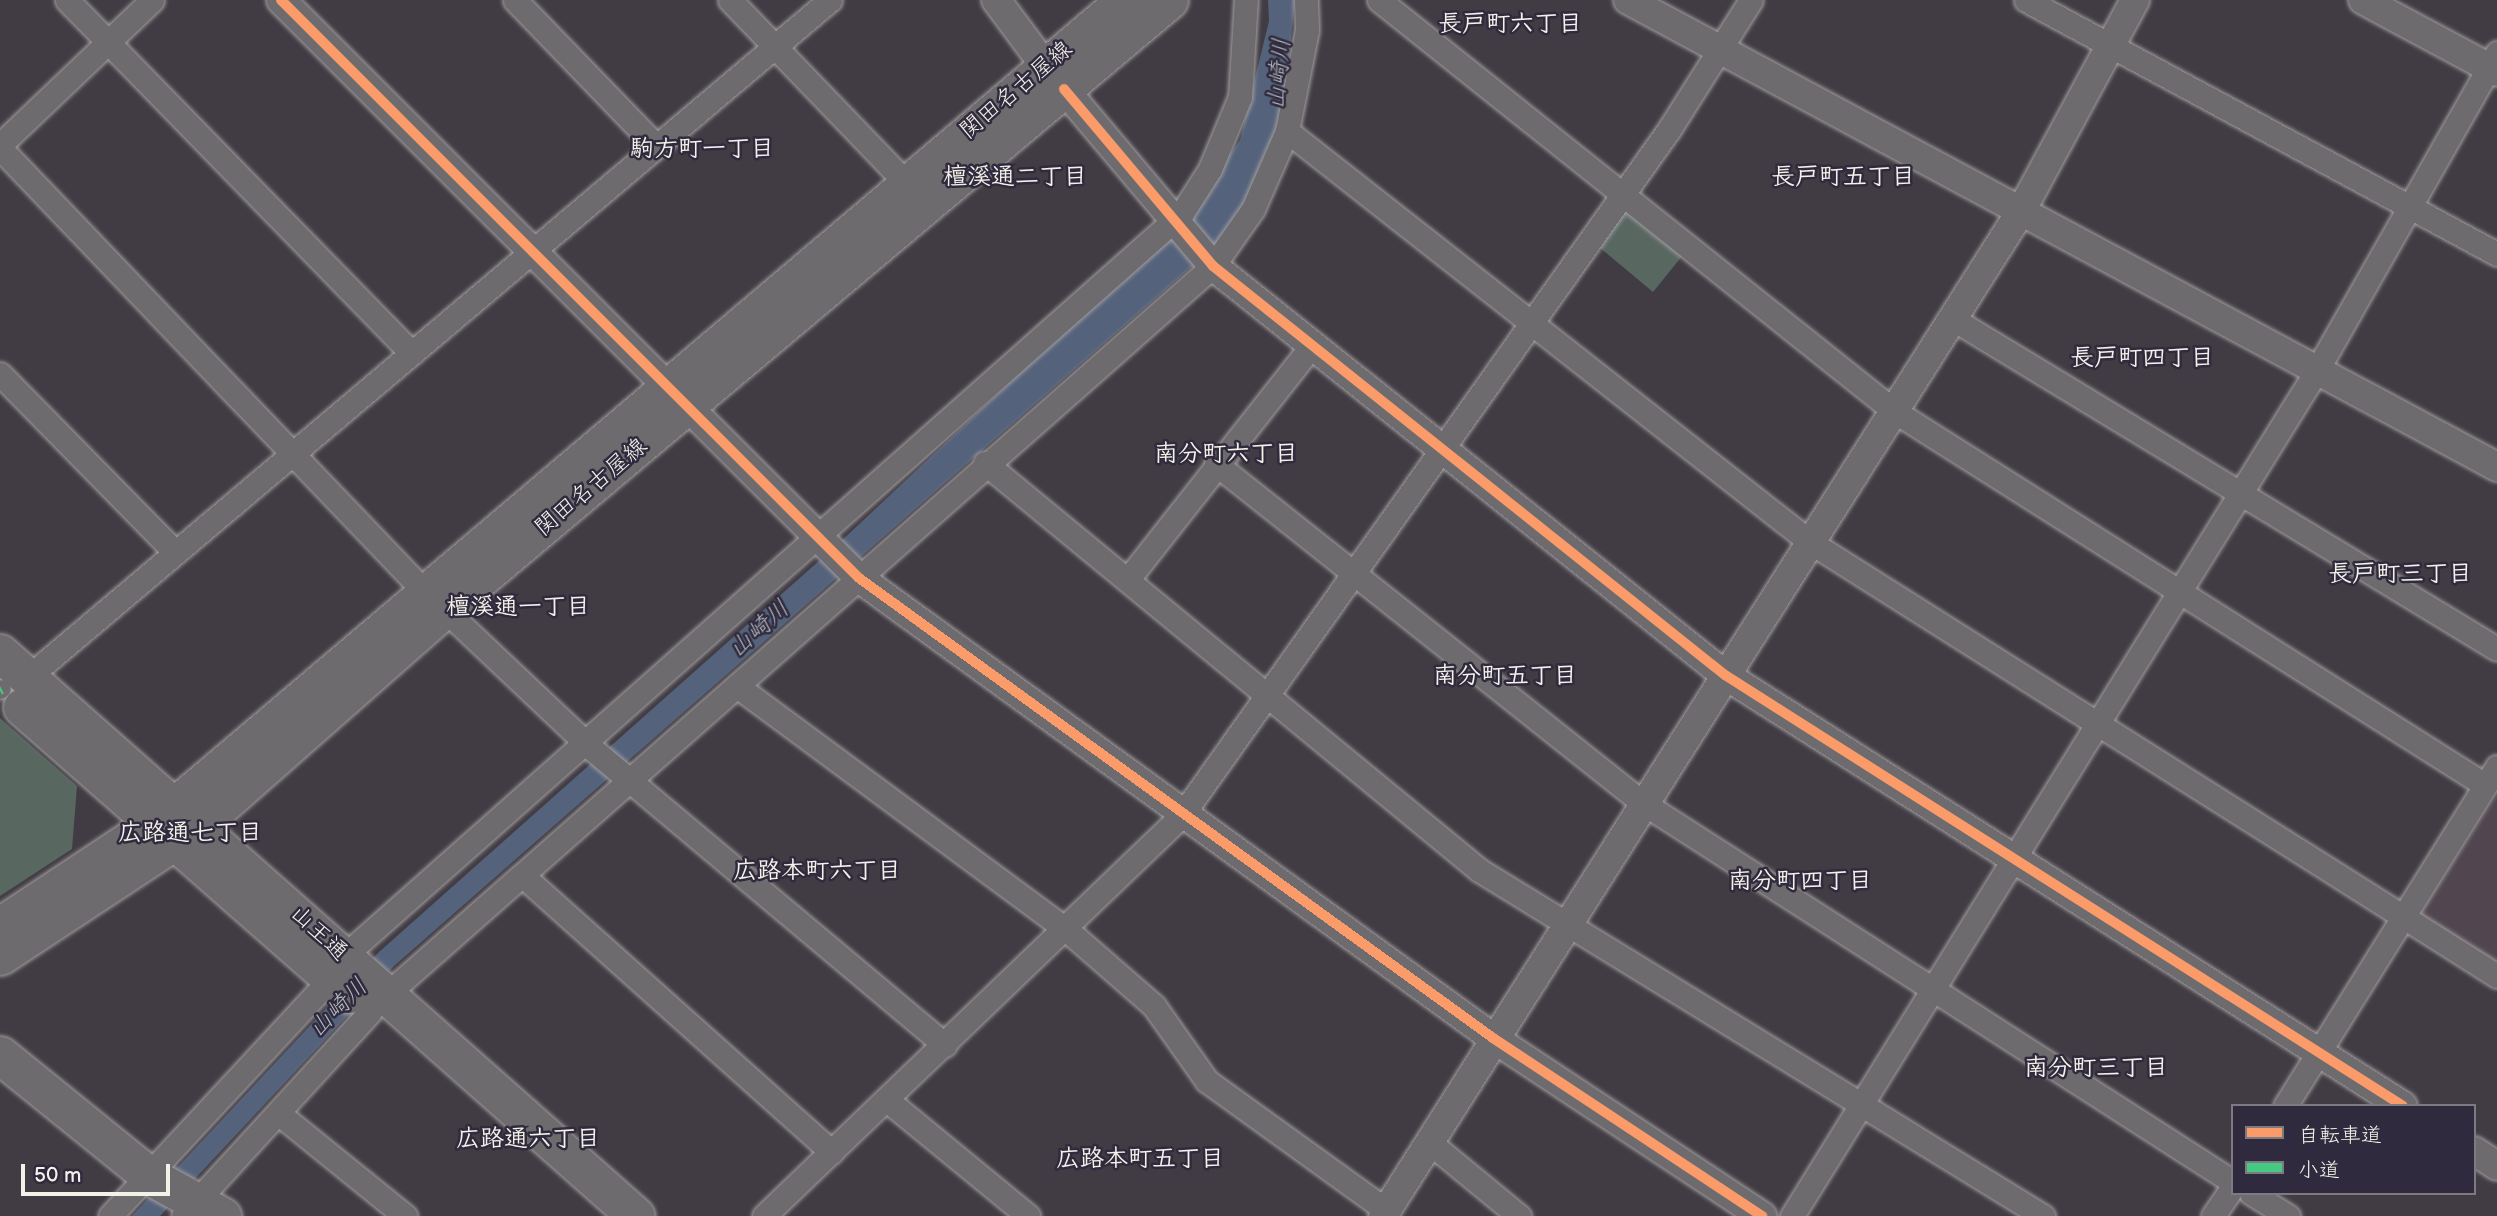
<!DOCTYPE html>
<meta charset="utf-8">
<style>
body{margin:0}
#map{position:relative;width:2497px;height:1216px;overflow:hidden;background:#413c43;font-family:"Balsamiq Sans","Klee One",sans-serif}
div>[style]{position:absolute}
.built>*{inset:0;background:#51464f}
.green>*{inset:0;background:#596761}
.water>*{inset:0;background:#54627b}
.roads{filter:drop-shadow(0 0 2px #a19ea0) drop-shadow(0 0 2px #a19ea0)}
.pedestrian>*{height:18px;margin:-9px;padding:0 9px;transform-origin:9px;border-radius:9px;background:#6e6b6e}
.minor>*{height:23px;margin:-11.5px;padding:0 11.5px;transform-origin:11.5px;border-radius:11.5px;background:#6e6b6e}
.tertiary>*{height:28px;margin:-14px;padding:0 14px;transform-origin:14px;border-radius:14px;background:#6e6b6e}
.primary>*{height:37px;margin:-18.5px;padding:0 18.5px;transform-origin:18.5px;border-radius:18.5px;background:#6e6b6e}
.quiet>*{height:9px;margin-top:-4.5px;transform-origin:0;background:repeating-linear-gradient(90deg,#46c982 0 18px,transparent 0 27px)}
.cycleway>*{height:10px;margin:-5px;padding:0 5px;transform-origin:5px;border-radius:5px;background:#fa9b69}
span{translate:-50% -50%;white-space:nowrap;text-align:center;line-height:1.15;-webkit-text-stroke:5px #2f2a3d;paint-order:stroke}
.street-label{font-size:23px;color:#f4f1e8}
.neighbourhood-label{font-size:24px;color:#f4f1e8;font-weight:700}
.water-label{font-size:24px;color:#b5b9be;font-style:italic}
.legend{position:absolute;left:2231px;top:1104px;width:245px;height:91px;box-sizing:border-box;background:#2f2a3d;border:2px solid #7e7a81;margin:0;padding:9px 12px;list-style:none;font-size:21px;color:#f4f1e8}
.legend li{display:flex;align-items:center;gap:14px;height:35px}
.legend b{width:35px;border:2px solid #7e7a81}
.scale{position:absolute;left:21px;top:1164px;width:149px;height:32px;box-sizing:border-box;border:4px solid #f4f1e8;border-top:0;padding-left:9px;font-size:21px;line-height:24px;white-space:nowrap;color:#f4f1e8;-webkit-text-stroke:5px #2f2a3d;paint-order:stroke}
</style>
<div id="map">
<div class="built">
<div style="clip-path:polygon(2497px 795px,2497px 968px,2423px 922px,2423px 910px)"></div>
</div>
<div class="green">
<div style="clip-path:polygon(1631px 212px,1683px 255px,1653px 292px,1599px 247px,1621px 214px)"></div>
<div style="clip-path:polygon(0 718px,77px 786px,72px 849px,0 896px)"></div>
</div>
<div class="water">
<div style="clip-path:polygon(1268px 0,1295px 0,1282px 121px,1250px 197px,1213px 248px,394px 966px,160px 1216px,132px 1216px,379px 952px,838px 544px,1185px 218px,1240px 140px,1269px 21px)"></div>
</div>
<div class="roads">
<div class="pedestrian">
<div style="left:0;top:690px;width:2px;rotate:-27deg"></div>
</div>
<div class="minor">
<div style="left:67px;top:0;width:492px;rotate:45.7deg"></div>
<div style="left:515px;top:0;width:203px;rotate:46deg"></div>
<div style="left:730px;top:0;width:254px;rotate:46.1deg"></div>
<div style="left:1379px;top:0;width:659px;rotate:38.59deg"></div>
<div style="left:1894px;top:411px;width:699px;rotate:32.33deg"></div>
<div style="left:2026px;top:0;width:535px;rotate:28.34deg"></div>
<div style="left:1287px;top:131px;width:665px;rotate:38.16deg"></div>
<div style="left:1810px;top:542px;width:813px;rotate:32.28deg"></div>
<div style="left:0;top:145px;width:210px;rotate:-43.6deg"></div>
<div style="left:0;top:148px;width:613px;rotate:46.26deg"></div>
<div style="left:1953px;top:319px;width:636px;rotate:31.24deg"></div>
<div style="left:0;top:374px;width:248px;rotate:45.5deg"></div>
<div style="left:985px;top:463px;width:640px;rotate:39.48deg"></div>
<div style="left:1479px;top:870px;width:662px;rotate:31.53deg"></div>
<div style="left:1216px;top:464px;width:545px;rotate:38.45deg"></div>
<div style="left:1643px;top:803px;width:701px;rotate:32.72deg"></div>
<div style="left:1128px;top:579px;width:298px;rotate:-51.8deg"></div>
<div style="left:444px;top:609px;width:202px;rotate:43.4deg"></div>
<div style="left:591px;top:748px;width:462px;rotate:40deg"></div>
<div style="left:27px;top:678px;width:1051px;rotate:-40.18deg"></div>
<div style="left:737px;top:686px;width:410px;rotate:36.5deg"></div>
<div style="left:1067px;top:930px;width:116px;rotate:41.1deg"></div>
<div style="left:1154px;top:1006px;width:92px;rotate:54.8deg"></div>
<div style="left:1207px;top:1081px;width:221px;rotate:35.8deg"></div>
<div style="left:523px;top:876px;width:414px;rotate:41.8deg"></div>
<div style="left:344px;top:956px;width:1120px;rotate:-41.56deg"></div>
<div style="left:1182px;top:213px;width:52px;rotate:-57.5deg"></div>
<div style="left:1210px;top:169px;width:78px;rotate:-67.4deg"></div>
<div style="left:1240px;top:97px;width:97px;rotate:-86.5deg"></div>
<div style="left:386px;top:995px;width:1102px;rotate:-41.4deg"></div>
<div style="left:1213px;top:266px;width:70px;rotate:-54.9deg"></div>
<div style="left:1253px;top:209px;width:85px;rotate:-66.4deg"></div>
<div style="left:1287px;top:131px;width:103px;rotate:-78.8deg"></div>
<div style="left:1307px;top:30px;width:30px;rotate:-92deg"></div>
<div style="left:887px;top:1100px;width:183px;rotate:39.4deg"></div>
<div style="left:2285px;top:1106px;width:400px;rotate:-58deg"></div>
<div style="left:278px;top:1113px;width:164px;rotate:39deg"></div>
<div style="left:1429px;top:1142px;width:117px;rotate:39.4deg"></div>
<div style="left:2251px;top:1193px;width:44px;rotate:31.9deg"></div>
<div style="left:110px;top:1216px;width:325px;rotate:-47.1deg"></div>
<div style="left:183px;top:1216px;width:277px;rotate:-47.5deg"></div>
<div style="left:764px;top:1216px;width:579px;rotate:-43.81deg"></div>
<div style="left:1182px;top:815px;width:843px;rotate:-54.61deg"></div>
<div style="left:1670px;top:128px;width:151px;rotate:-57.7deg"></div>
<div style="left:1792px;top:1216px;width:996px;rotate:-58.18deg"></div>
<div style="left:2317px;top:370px;width:365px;rotate:-60.4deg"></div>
<div style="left:2213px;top:1216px;width:36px;rotate:-56deg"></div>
</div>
<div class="tertiary">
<div style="left:281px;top:0;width:817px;rotate:45deg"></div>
<div style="left:859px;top:578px;width:783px;rotate:35.96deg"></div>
<div style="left:1493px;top:1038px;width:323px;rotate:33.5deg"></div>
<div style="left:996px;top:0;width:82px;rotate:53.4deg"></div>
<div style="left:1628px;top:0;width:987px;rotate:28.25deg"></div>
<div style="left:2363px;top:0;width:152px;rotate:28.2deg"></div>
<div style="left:1064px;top:89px;width:231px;rotate:49.9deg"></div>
<div style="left:1213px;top:266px;width:655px;rotate:38.62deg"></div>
<div style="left:1725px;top:675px;width:803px;rotate:32.44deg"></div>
<div style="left:2474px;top:1151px;width:27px;rotate:33deg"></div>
<div style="left:1383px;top:1216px;width:1190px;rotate:-57.59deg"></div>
<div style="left:2021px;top:211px;width:240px;rotate:-61.6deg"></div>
</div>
<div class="primary">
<div style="left:0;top:653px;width:849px;rotate:41.52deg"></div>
<div style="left:22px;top:707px;width:435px;rotate:41.3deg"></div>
<div style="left:0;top:926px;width:186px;rotate:-33.6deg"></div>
<div style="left:155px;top:823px;width:1272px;rotate:-40.31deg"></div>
<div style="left:0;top:956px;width:238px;rotate:-33.4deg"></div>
<div style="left:199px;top:825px;width:327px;rotate:-41.4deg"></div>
<div style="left:444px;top:609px;width:947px;rotate:-40.03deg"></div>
<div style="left:0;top:1055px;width:191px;rotate:39deg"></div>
<div style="left:148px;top:1175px;width:85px;rotate:29deg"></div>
</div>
</div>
<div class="quiet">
<div style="left:0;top:690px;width:2px;rotate:-27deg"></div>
</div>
<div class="cycleway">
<div style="left:281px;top:0;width:817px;rotate:45deg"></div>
<div style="left:859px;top:578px;width:783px;rotate:35.96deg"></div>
<div style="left:1493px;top:1038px;width:323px;rotate:33.5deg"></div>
<div style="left:1064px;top:89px;width:231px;rotate:49.9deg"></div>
<div style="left:1213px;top:266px;width:655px;rotate:38.62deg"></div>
<div style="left:1725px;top:675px;width:803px;rotate:32.44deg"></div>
</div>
<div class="street-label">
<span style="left:1016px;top:90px;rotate:-40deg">関田名古屋線</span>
<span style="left:591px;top:487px;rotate:-40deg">関田名古屋線</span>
<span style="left:319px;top:933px;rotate:43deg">山王通</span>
</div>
<div class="neighbourhood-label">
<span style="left:1510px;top:24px">長戸町六丁目</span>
<span style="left:702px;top:149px">駒方町一丁目</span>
<span style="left:1015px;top:177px">檀溪通二丁目</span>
<span style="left:1843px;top:177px">長戸町五丁目</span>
<span style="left:2142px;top:358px">長戸町四丁目</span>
<span style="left:1226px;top:454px">南分町六丁目</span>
<span style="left:2400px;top:574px">長戸町三丁目</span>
<span style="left:518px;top:607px">檀溪通一丁目</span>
<span style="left:1505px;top:676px">南分町五丁目</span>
<span style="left:190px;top:833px">広路通七丁目</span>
<span style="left:817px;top:871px">広路本町六丁目</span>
<span style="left:1800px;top:881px">南分町四丁目</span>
<span style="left:2096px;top:1068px">南分町三丁目</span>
<span style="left:528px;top:1139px">広路通六丁目</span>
<span style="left:1140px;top:1159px">広路本町五丁目</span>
</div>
<div class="water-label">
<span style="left:1279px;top:74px;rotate:-85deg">山崎川</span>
<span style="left:759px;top:629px;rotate:-42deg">山崎川</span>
<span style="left:338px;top:1008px;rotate:-45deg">山崎川</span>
</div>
<ul class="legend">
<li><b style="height:9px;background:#fa9b69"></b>自転車道</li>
<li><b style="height:9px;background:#46c982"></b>小道</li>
</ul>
<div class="scale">50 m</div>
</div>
